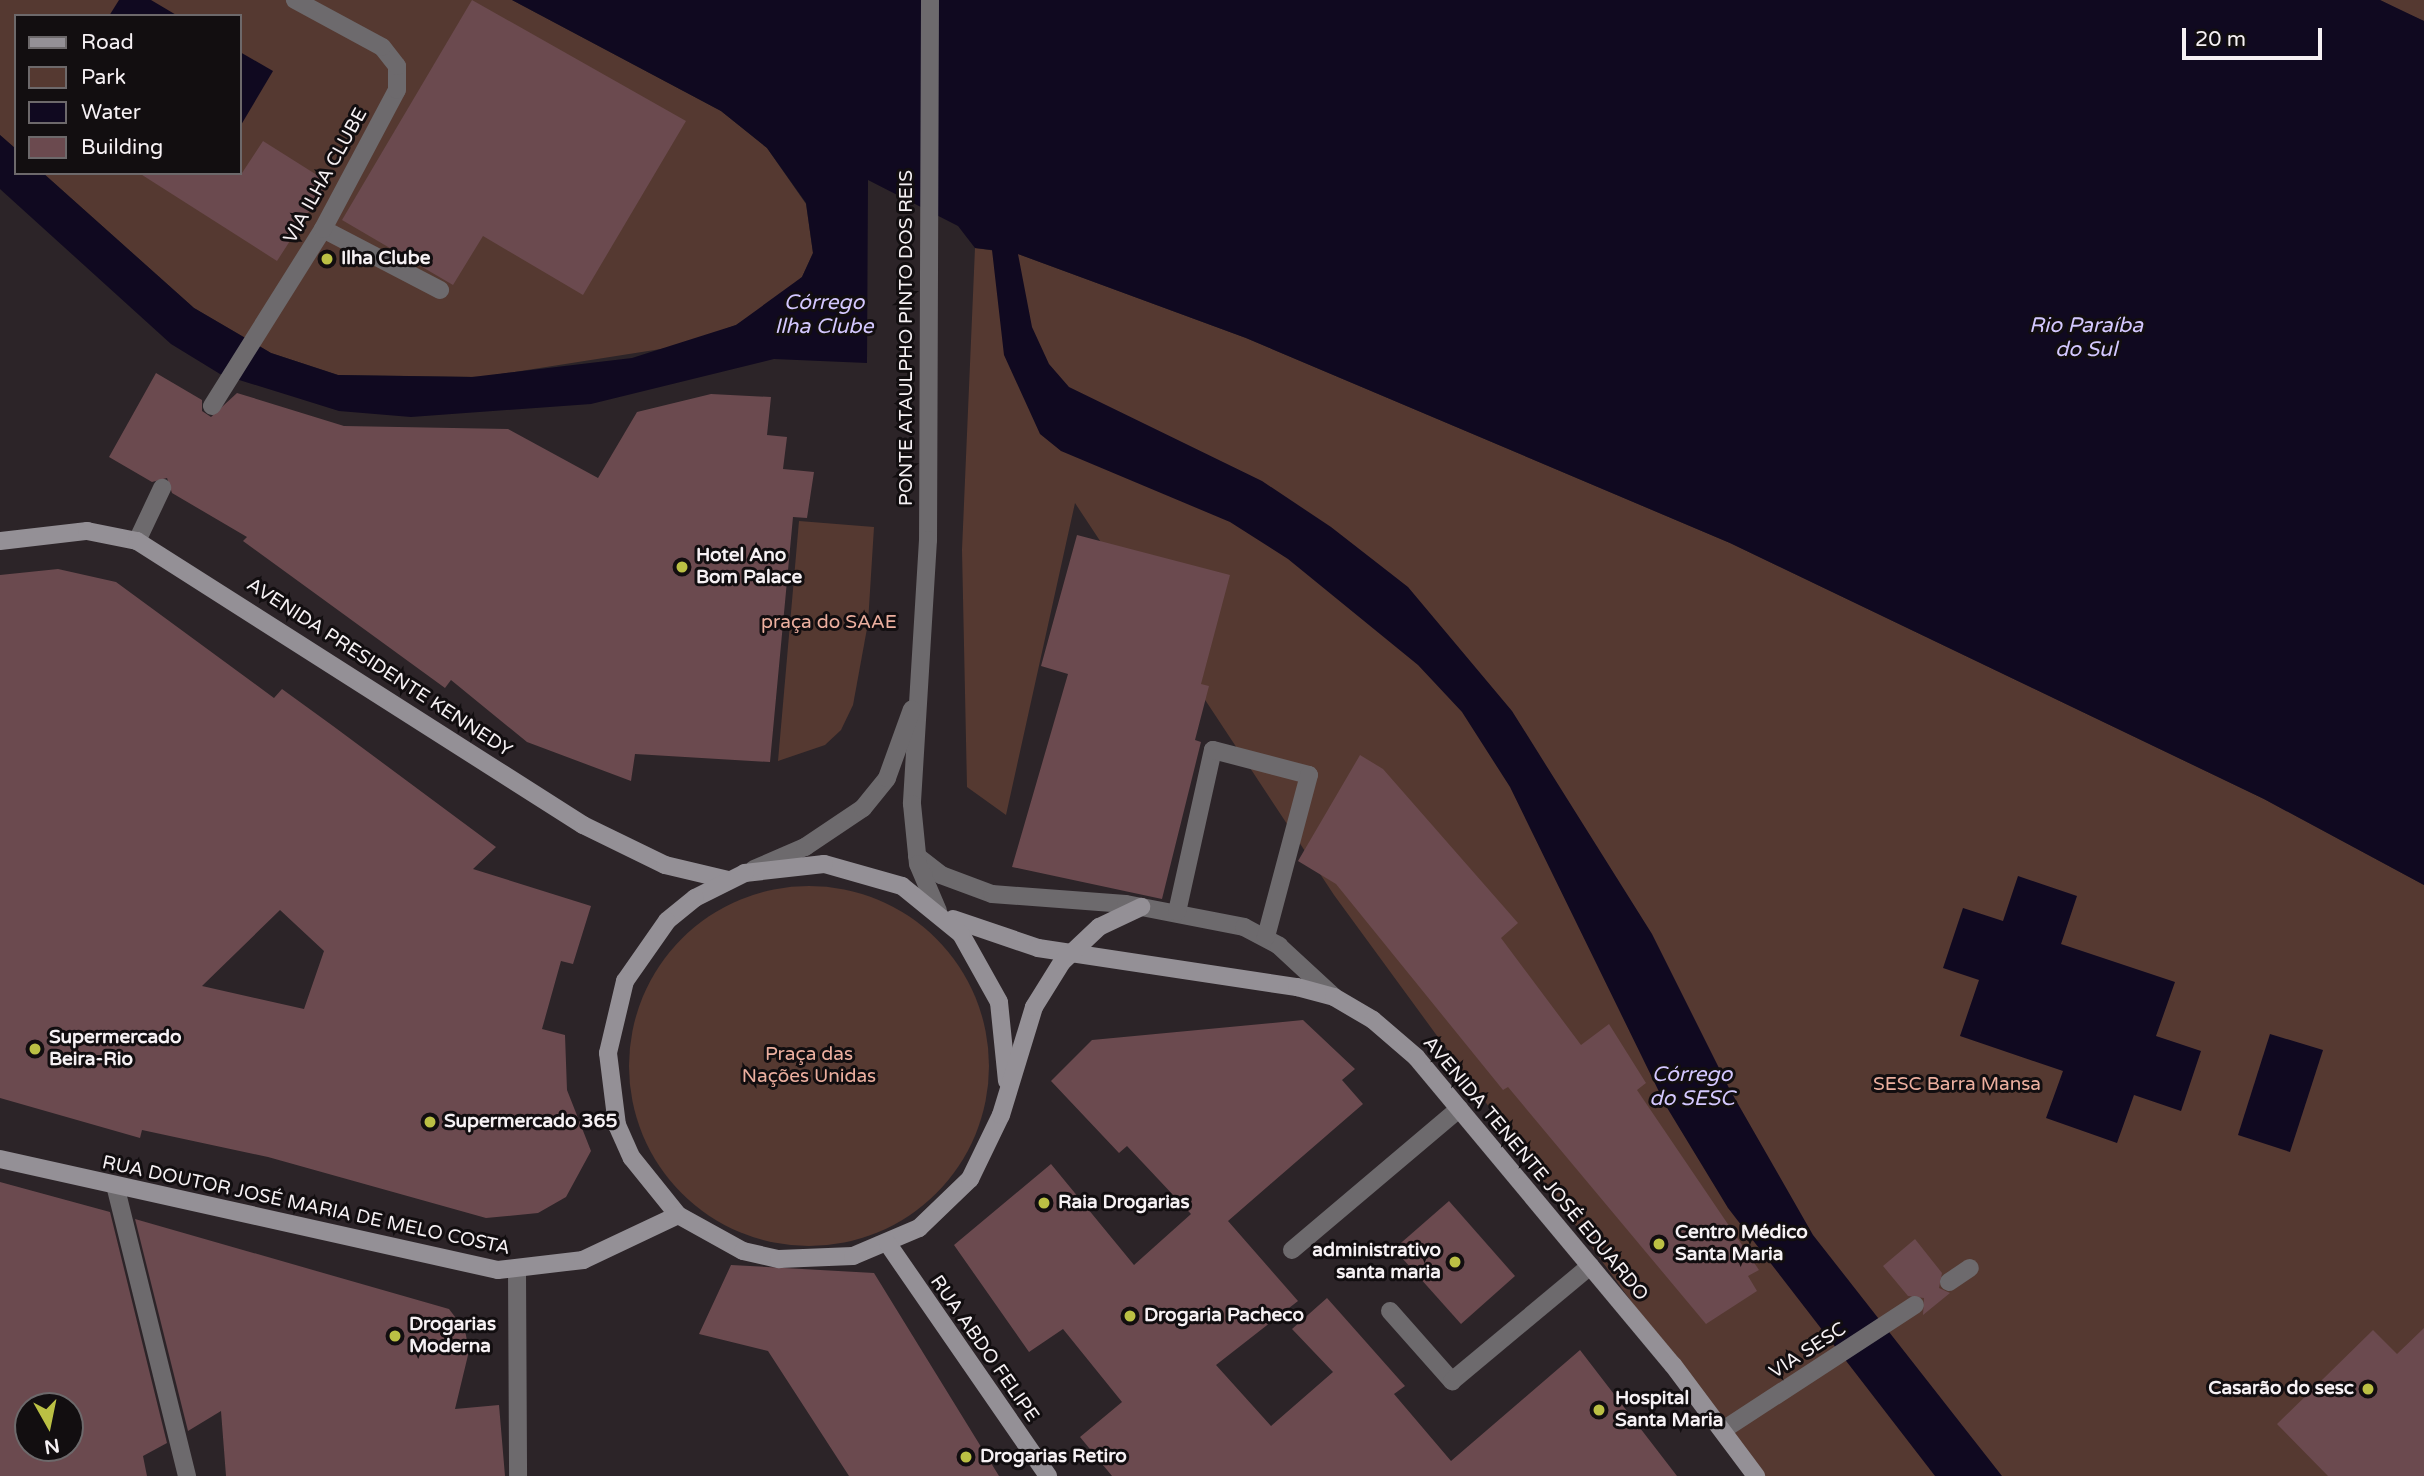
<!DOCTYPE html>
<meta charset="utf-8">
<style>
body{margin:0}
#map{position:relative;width:2424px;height:1476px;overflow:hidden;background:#2c2428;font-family:"Varela Round",sans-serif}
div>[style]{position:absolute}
.green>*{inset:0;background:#553931}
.round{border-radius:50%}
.water>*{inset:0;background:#100920}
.building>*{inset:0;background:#6b4a4f}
.service>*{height:18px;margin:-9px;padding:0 9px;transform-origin:9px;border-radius:9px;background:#6d6a6d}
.minor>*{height:18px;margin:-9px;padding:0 9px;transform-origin:9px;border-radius:9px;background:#6d6a6d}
.tertiary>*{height:18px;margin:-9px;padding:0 9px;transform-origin:9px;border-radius:9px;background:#6d6a6d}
.secondary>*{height:18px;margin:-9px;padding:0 9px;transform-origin:9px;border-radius:9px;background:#949096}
.dots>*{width:19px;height:19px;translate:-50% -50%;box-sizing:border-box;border:4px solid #120e10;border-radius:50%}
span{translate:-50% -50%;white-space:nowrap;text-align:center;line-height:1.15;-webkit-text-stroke:6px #120e10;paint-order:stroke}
.street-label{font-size:19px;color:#f6f1f4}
.poi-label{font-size:19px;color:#f6f1f4;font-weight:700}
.left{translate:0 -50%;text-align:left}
.right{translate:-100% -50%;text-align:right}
.park-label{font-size:19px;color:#ecaf9f}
.water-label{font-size:21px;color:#d4c8ff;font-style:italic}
.legend{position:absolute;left:14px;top:14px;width:228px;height:161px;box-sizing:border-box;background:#120e10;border:2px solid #6d696b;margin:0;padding:9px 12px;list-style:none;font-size:21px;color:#f6f1f4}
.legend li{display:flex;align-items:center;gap:14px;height:35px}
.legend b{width:35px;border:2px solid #6d696b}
.north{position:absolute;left:14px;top:1392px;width:70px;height:70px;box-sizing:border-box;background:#120e10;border:2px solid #6d696b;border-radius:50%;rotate:171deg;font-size:19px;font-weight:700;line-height:28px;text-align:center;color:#f6f1f4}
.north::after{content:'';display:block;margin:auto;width:24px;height:32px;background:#bbc044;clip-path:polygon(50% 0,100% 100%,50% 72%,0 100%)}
.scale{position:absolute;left:2182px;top:28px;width:140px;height:32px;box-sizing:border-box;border:4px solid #f6f1f4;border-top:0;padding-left:9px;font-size:21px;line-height:24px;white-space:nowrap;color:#f6f1f4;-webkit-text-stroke:5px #120e10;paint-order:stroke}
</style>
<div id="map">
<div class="green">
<div style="clip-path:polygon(0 0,512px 0,721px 111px,767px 148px,806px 204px,813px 253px,802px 277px,780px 298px,736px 325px,680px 346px,482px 377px,338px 375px,271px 353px,194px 308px,43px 173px,240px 173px,240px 16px,16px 16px,16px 149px,0 135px)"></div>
<div style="clip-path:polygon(2380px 0,2424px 0,2424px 21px,2405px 13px)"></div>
<div style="clip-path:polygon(975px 248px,1018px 254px,1246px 338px,1730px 543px,2264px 799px,2424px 885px,2424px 1476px,1759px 1476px,1334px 895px,1075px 503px,1006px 815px,967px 787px,962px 550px)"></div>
<div style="clip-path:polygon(799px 521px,874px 527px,868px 623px,853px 705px,841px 730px,825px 745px,778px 761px)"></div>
<div class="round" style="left:629px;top:886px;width:360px;height:360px"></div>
</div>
<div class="water">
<div style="clip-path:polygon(119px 0,151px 0,178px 16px,109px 16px)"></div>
<div style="clip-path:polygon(512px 0,2380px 0,2424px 21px,2424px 885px,2264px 799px,1730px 543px,1246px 338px,1018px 254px,1032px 327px,1049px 364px,1069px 387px,1262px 481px,1331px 527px,1408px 587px,1512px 711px,1652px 934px,1730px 1090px,1813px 1235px,2002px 1476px,1935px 1476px,1728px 1208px,1666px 1106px,1510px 787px,1462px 712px,1418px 665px,1288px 559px,1230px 522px,1061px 451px,1040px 434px,1004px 355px,992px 250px,975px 248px,958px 226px,868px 180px,867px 363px,774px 359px,591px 404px,411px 417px,339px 411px,220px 374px,171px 344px,0 189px,0 135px,16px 149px,16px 173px,43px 173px,194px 308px,271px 353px,338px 375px,472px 377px,632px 358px,736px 325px,802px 277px,813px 253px,806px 203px,767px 148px,721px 111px)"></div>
<div style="clip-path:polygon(240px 52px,273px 71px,241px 125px,240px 125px)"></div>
<div style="clip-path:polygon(2018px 876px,2077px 896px,2061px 944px,2175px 982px,2156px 1036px,2201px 1051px,2181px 1111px,2134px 1095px,2117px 1143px,2046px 1118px,2063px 1071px,1960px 1036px,1979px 980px,1943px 968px,1963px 908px,2003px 921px)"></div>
<div style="clip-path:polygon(2270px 1034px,2323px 1050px,2290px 1152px,2238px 1135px)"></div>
</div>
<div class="building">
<div style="clip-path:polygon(472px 0,686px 121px,583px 295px,483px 236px,453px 285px,342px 220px)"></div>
<div style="clip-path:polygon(263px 141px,328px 182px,277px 261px,139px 173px,242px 173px)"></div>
<div style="clip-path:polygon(156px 373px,202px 400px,202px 411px,211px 417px,237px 393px,344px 426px,508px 429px,598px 478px,637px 412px,711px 394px,771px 397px,767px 435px,787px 437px,783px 469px,814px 472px,807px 518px,793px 517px,770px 762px,635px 754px,631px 781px,527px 742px,451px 680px,445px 688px,243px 541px,247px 537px,172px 493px,167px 478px,152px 482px,109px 457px)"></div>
<div style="clip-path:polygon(1077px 535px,1230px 575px,1201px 684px,1209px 686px,1195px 740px,1201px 742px,1162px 899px,1012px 867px,1068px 674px,1041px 666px)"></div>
<div style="clip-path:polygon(evenodd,58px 569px,116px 582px,274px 698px,282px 689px,333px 726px,496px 847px,473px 869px,591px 906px,573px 964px,561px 961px,542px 1029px,565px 1035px,567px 1090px,591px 1151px,566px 1197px,538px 1213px,486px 1218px,268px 1157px,142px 1130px,140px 1138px,0 1098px,0 575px,58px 569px,280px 910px,324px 951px,304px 1009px,202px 986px,280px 910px)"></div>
<div style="clip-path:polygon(1360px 755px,1383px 769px,1518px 923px,1501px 938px,1581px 1045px,1609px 1024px,1646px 1083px,1637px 1090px,1759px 1270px,1748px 1276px,1757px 1291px,1706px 1324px,1508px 1087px,1503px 1090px,1336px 884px,1298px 861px)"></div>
<div style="clip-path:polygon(1303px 1020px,1355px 1069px,1342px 1080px,1363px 1104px,1228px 1221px,1298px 1301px,1216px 1365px,1271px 1426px,1333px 1372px,1292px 1329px,1327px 1298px,1405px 1386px,1394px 1394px,1451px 1461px,1580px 1350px,1677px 1476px,1112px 1476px,1080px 1437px,1122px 1402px,1063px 1329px,1029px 1352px,954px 1245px,1051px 1164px,1134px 1265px,1191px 1214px,1127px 1146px,1119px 1153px,1051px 1081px,1092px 1040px)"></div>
<div style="clip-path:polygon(evenodd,0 1182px,110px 1212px,167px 1443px,143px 1456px,147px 1476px,0 1476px,0 1182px,28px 1406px,70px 1406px,70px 1448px,28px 1448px,28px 1406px)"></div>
<div style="clip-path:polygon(1449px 1201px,1515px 1276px,1461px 1324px,1394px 1249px)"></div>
<div style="clip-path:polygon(135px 1219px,449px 1309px,465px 1330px,469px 1351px,455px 1409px,499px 1405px,505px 1476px,226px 1476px,221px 1411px,188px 1431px)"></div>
<div style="clip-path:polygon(1915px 1239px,1942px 1273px,1939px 1288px,1950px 1293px,1923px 1315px,1924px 1298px,1908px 1296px,1883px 1266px)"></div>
<div style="clip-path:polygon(731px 1265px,874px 1273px,999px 1476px,849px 1476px,768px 1351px,699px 1334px)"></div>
<div style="clip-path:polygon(2424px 1328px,2424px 1476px,2328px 1476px,2277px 1424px,2373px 1330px,2397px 1354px)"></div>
</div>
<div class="service">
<div style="left:323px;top:229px;width:132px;rotate:27.5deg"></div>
<div style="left:212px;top:406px;width:209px;rotate:-57.9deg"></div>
<div style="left:323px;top:229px;width:157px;rotate:-62deg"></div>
<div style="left:397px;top:90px;width:24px;rotate:-90deg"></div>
<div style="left:397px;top:66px;width:24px;rotate:-128deg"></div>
<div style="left:382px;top:47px;width:99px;rotate:-151.6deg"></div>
<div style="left:137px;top:541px;width:59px;rotate:-64.7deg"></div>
<div style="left:917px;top:856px;width:31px;rotate:38deg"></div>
<div style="left:941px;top:875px;width:54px;rotate:20.4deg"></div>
<div style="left:992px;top:894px;width:134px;rotate:4.3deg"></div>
<div style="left:1126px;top:904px;width:120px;rotate:11deg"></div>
<div style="left:1244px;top:927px;width:40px;rotate:28deg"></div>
<div style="left:1279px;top:946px;width:75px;rotate:42.8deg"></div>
<div style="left:1177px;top:912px;width:166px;rotate:-77.5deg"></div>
<div style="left:1213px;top:750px;width:99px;rotate:14.6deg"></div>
<div style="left:1309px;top:775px;width:168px;rotate:104.9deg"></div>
<div style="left:1292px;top:1250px;width:219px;rotate:-40.2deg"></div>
<div style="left:1949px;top:1282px;width:25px;rotate:-34deg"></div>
<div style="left:1390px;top:1311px;width:94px;rotate:48.5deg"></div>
<div style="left:1452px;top:1381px;width:180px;rotate:-39.8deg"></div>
<div style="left:1723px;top:1430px;width:229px;rotate:-33.1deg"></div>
</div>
<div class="minor">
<div style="left:116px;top:1189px;width:296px;rotate:76.1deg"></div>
<div style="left:517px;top:1271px;width:205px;rotate:89.7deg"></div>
</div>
<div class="tertiary">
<div style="left:930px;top:0;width:540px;rotate:90.21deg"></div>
<div style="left:928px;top:540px;width:264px;rotate:93.5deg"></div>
<div style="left:912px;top:804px;width:60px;rotate:84.3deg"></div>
<div style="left:918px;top:864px;width:51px;rotate:66.9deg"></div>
<div style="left:754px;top:869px;width:56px;rotate:-23.3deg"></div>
<div style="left:805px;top:847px;width:70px;rotate:-33.9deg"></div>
<div style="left:863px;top:808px;width:38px;rotate:-51deg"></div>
<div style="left:887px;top:778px;width:73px;rotate:-70.1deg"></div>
</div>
<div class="secondary">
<div style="left:0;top:541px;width:88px;rotate:-6.6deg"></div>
<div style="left:87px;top:531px;width:51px;rotate:11.3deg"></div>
<div style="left:137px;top:541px;width:529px;rotate:32.49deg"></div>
<div style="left:583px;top:825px;width:91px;rotate:26deg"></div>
<div style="left:665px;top:865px;width:65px;rotate:13.4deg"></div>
<div style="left:953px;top:919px;width:90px;rotate:18.8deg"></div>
<div style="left:1038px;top:948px;width:262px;rotate:8.6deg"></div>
<div style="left:1297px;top:987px;width:38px;rotate:15deg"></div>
<div style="left:1334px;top:997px;width:45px;rotate:30.5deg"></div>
<div style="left:1373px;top:1020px;width:57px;rotate:40.7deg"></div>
<div style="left:1416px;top:1057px;width:401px;rotate:50.2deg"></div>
<div style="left:1673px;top:1365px;width:139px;rotate:53.2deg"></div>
<div style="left:1007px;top:1081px;width:79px;rotate:-95.8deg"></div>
<div style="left:999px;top:1002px;width:78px;rotate:-119.2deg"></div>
<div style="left:961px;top:934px;width:76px;rotate:-140.9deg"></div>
<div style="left:902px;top:886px;width:81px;rotate:-164.2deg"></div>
<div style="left:824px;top:864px;width:80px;rotate:173.5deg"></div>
<div style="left:745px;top:873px;width:56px;rotate:153.4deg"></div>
<div style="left:695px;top:898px;width:36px;rotate:141deg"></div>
<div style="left:667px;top:921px;width:73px;rotate:125deg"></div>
<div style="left:625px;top:981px;width:74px;rotate:103.3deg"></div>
<div style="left:608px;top:1053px;width:73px;rotate:82.9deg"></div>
<div style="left:617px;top:1125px;width:36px;rotate:66deg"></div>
<div style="left:632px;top:1158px;width:73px;rotate:51.1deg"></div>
<div style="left:678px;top:1215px;width:74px;rotate:29deg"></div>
<div style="left:743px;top:1251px;width:37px;rotate:13deg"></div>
<div style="left:779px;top:1259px;width:74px;rotate:-2.3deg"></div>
<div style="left:853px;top:1256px;width:72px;rotate:-23deg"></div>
<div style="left:919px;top:1228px;width:71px;rotate:-43.9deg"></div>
<div style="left:970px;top:1179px;width:71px;rotate:-64.2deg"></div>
<div style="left:1001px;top:1115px;width:113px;rotate:-73deg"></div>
<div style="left:1034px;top:1007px;width:53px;rotate:-58.1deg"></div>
<div style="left:1062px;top:962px;width:51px;rotate:-43.4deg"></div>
<div style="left:1099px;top:927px;width:47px;rotate:-25.5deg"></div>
<div style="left:0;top:1159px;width:510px;rotate:12.57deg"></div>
<div style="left:498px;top:1270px;width:86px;rotate:-6.7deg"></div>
<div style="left:583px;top:1260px;width:105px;rotate:-25.3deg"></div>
<div style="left:888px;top:1244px;width:282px;rotate:55.4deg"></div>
</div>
<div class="dots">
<div style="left:327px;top:259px;background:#bbc044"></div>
<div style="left:682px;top:567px;background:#bbc044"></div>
<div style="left:35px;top:1049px;background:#bbc044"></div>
<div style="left:430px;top:1122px;background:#bbc044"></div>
<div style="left:1044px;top:1203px;background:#bbc044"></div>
<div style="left:1659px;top:1244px;background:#bbc044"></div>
<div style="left:1455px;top:1262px;background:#bbc044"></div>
<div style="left:1130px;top:1316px;background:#bbc044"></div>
<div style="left:395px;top:1336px;background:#bbc044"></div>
<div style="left:2368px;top:1389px;background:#bbc044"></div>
<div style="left:1599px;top:1410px;background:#bbc044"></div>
<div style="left:966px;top:1457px;background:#bbc044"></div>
</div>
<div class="street-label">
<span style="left:326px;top:176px;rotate:-61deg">VIA ILHA CLUBE</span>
<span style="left:907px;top:338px;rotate:-90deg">PONTE ATAULPHO PINTO DOS REIS</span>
<span style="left:379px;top:668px;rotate:33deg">AVENIDA PRESIDENTE KENNEDY</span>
<span style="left:1535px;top:1169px;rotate:50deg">AVENIDA TENENTE JOSÉ EDUARDO</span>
<span style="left:306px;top:1206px;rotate:12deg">RUA DOUTOR JOSÉ MARIA DE MELO COSTA</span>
<span style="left:984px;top:1349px;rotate:55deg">RUA ABDO FELIPE</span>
<span style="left:1808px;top:1351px;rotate:-33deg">VIA SESC</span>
</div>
<div class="poi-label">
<span class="left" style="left:341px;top:259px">Ilha Clube</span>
<span class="left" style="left:696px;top:567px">Hotel Ano<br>Bom Palace</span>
<span class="left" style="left:49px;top:1049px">Supermercado<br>Beira-Rio</span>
<span class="left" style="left:444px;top:1122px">Supermercado 365</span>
<span class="left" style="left:1058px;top:1203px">Raia Drogarias</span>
<span class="left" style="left:1675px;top:1244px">Centro Médico<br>Santa Maria</span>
<span class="right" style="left:1441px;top:1262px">administrativo<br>santa maria</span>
<span class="left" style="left:1144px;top:1316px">Drogaria Pacheco</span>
<span class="left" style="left:409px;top:1336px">Drogarias<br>Moderna</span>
<span class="right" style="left:2354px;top:1389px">Casarão do sesc</span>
<span class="left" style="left:1615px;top:1410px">Hospital<br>Santa Maria</span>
<span class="left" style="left:980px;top:1457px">Drogarias Retiro</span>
</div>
<div class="park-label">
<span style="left:829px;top:623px">praça do SAAE</span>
<span style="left:809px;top:1066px">Praça das<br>Nações Unidas</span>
<span style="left:1957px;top:1085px">SESC Barra Mansa</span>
</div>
<div class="water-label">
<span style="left:824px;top:315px">Córrego<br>Ilha Clube</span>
<span style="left:2086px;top:338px">Rio Paraíba<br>do Sul</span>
<span style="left:1692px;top:1087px">Córrego<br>do SESC</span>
</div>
<ul class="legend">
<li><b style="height:9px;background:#949096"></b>Road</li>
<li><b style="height:19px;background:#553931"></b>Park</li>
<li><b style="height:19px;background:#100920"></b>Water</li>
<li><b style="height:19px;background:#6b4a4f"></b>Building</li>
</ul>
<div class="north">N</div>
<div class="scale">20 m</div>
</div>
